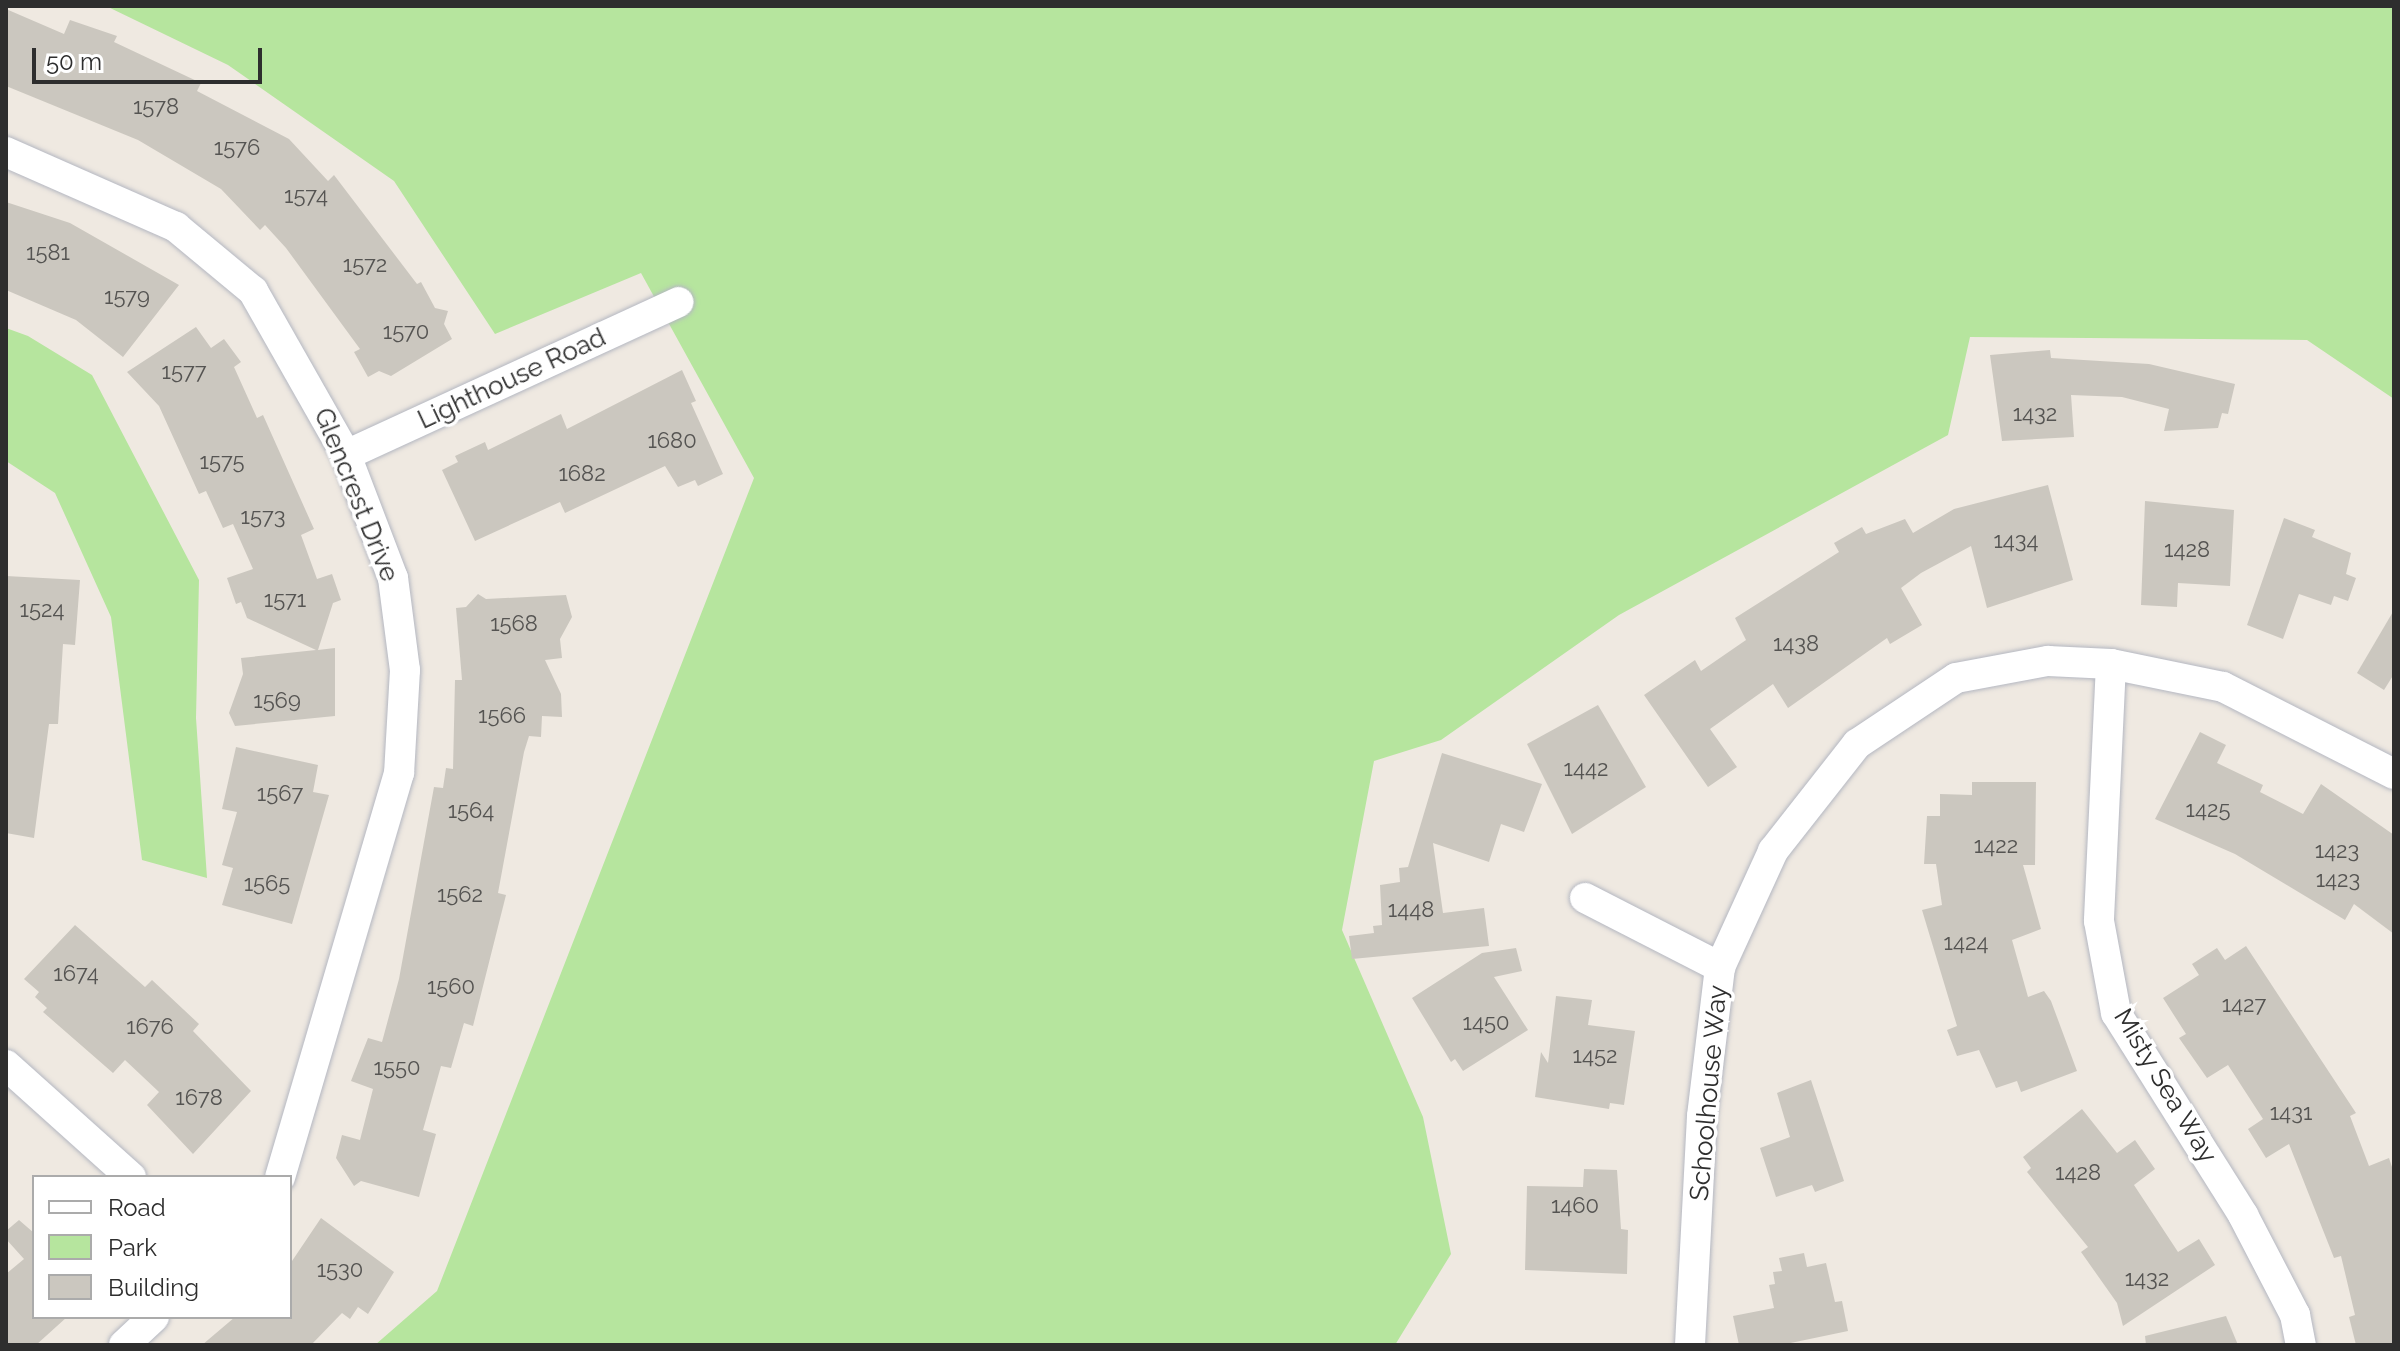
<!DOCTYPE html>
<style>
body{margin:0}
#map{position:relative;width:2400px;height:1351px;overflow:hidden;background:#efe9e1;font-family:Raleway,sans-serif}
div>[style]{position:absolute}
.green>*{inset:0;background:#b6e59e}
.building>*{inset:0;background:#cbc7bf}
.roads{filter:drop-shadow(0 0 2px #b4b7c1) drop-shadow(0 0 2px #b4b7c1)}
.minor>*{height:30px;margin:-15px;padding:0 15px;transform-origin:15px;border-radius:15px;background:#fff}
span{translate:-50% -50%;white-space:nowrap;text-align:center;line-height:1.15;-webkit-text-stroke:7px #fff;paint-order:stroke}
.number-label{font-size:22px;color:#555452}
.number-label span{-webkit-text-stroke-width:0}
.street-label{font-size:26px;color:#2e2e2e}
.frame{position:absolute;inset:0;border:8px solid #2e2e2e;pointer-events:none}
.legend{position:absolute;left:32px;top:1175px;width:260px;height:144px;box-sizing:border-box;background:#fff;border:2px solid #ababab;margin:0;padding:10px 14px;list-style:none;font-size:24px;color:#2e2e2e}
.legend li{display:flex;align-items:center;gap:16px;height:40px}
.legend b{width:40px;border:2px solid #ababab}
.scale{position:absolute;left:32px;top:48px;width:230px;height:36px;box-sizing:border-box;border:4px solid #2e2e2e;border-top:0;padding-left:10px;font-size:24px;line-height:28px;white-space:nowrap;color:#2e2e2e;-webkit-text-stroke:6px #fff;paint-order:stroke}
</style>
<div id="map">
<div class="green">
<div style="clip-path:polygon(106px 6px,2394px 6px,2394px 399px,2307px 340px,1970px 337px,1948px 435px,1619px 615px,1441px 740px,1374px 761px,1342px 930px,1423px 1117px,1451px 1254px,1395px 1345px,375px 1345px,437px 1291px,754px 478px,641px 273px,495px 334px,394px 181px,228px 65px)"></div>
<div style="clip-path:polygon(6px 328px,28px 336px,92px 375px,199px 580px,196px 718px,207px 878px,142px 860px,111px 617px,55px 493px,6px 461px)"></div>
</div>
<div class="building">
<div style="clip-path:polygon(6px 9px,64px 34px,70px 20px,117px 36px,114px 42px,201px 83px,197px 91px,289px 139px,328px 181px,334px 175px,417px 284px,421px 282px,435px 308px,448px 311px,444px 324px,452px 339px,391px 376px,379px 371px,368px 377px,354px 352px,360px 349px,286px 248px,265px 225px,260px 230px,221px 189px,138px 140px,6px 86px)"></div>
<div style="clip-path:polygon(6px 202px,70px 223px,179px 285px,123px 357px,76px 320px,6px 290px)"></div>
<div style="clip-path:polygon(196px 327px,211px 348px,224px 339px,241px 362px,234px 367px,257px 418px,263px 415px,314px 529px,301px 535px,317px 579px,332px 574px,341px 600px,333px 603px,318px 650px,335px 648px,335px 716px,235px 726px,229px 713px,243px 674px,241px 658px,316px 650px,247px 618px,241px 602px,236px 604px,227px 578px,253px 569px,233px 524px,223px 528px,206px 491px,199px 494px,159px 406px,127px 372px)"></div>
<div style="clip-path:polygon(2050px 350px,2051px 358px,2149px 364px,2235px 384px,2228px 414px,2222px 413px,2218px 428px,2164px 431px,2169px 409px,2122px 397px,2071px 395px,2074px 437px,2002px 441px,1990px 355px)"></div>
<div style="clip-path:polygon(682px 370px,696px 401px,691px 403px,723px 474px,698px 486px,695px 480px,678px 487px,665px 466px,565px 513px,560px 502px,475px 541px,442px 470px,458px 462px,455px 456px,485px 442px,488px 450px,561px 414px,567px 429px)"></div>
<div style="clip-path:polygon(2048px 485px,2073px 580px,1987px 608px,1971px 546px,1921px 573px,1901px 588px,1922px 625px,1890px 644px,1887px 638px,1788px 708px,1773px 684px,1710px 729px,1737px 767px,1708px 787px,1644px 695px,1695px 660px,1701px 671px,1746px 640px,1735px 618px,1839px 552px,1834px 543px,1862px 527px,1866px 534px,1905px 519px,1913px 533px,1954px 509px)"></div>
<div style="clip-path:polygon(2145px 501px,2234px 510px,2230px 586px,2178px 583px,2177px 607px,2141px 605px)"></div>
<div style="clip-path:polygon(2284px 518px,2315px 530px,2312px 537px,2351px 553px,2346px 574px,2356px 578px,2348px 601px,2334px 596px,2331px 605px,2299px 594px,2283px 639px,2247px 625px)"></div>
<div style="clip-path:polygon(6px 576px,80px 580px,75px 645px,63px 644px,58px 724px,49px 724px,34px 838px,6px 833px)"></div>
<div style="clip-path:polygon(478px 594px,486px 599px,566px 595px,572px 617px,560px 639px,562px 658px,545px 660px,561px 694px,562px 717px,542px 716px,541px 737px,529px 736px,524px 752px,498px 893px,506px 895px,473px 1026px,464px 1023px,451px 1068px,441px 1066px,423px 1130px,436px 1134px,419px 1197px,361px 1181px,354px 1186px,336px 1158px,342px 1135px,360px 1140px,373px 1089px,351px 1081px,368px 1038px,382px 1042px,399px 979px,434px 787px,443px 788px,446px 768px,453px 769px,455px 680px,462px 680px,456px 608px,466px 607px)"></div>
<div style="clip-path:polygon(2394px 610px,2394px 674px,2384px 690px,2357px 673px)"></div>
<div style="clip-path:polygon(1598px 705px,1646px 787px,1572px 834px,1527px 744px)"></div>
<div style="clip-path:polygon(2200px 732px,2226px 745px,2217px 763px,2263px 785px,2260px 792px,2303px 814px,2321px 784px,2394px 835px,2394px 934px,2354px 904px,2345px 920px,2235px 854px,2155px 819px)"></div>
<div style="clip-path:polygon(236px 747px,318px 765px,313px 792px,329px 795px,292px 924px,222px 905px,233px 868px,222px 865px,237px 812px,222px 809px)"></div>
<div style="clip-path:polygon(1442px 753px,1542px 784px,1524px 832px,1501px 824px,1489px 862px,1433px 843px,1443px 913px,1484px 908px,1489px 946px,1352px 959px,1349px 936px,1374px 933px,1373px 926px,1382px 925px,1380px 885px,1400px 882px,1399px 868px,1408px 867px)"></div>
<div style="clip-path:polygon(1972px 782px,2036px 782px,2035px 865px,2023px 865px,2041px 929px,2012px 940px,2028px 997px,2044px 991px,2051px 1001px,2077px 1071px,2021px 1092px,2017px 1081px,1996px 1088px,1979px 1050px,1957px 1056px,1947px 1030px,1957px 1026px,1922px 910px,1942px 905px,1936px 864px,1924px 864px,1927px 816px,1940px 816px,1940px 794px,1972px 795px)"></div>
<div style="clip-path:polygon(75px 925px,145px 987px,152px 980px,199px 1024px,193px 1031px,251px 1091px,193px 1154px,147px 1105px,159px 1092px,125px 1060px,113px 1073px,43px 1012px,47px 1008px,35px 997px,39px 992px,24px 979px)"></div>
<div style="clip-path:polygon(2246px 946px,2356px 1113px,2350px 1116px,2369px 1166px,2389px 1158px,2394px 1173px,2394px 1345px,2356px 1345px,2349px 1317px,2355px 1315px,2341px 1256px,2334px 1258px,2289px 1144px,2266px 1158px,2248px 1129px,2263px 1119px,2228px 1065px,2207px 1078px,2179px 1038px,2186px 1034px,2163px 998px,2199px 975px,2192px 964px,2217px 948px,2225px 960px)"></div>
<div style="clip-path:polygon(1516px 948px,1522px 971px,1494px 977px,1528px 1030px,1463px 1071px,1455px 1059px,1451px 1062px,1412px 998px,1482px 953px)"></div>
<div style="clip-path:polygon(1556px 996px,1592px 1000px,1588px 1025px,1635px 1031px,1624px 1105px,1610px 1103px,1609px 1109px,1535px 1097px,1541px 1052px,1548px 1063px)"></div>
<div style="clip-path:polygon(1811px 1080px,1844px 1181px,1815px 1192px,1812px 1185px,1776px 1197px,1760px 1148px,1790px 1137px,1777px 1093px)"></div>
<div style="clip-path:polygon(2082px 1109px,2117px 1153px,2135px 1140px,2155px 1169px,2134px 1185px,2178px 1252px,2199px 1239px,2215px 1265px,2123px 1326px,2117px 1303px,2081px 1252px,2088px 1247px,2027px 1172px,2031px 1168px,2023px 1157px)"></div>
<div style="clip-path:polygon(1584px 1169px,1617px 1170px,1621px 1229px,1628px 1230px,1627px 1274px,1525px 1270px,1527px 1186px,1583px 1187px)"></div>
<div style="clip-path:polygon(321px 1218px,394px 1272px,368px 1314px,358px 1307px,350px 1319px,342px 1313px,311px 1345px,202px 1345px,235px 1317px,290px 1317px,290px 1264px)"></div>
<div style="clip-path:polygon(19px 1220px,34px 1233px,34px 1317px,67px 1317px,36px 1345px,6px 1345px,6px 1274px,24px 1259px,6px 1239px,6px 1231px)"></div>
<div style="clip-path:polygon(1804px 1253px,1807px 1267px,1826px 1263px,1835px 1302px,1842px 1301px,1848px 1331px,1781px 1345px,1739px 1345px,1733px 1316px,1774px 1308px,1769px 1285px,1775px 1284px,1773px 1272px,1782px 1271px,1779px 1258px)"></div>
<div style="clip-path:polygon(2226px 1316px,2238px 1345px,2146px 1345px,2145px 1336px)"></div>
</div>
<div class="roads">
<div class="minor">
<div style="left:6px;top:152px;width:186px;rotate:23.8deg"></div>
<div style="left:176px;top:227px;width:100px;rotate:39.7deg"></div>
<div style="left:253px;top:291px;width:189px;rotate:60.4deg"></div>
<div style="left:346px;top:455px;width:132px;rotate:69.1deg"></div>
<div style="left:393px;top:578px;width:93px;rotate:82.6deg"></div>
<div style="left:405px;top:670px;width:103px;rotate:93.3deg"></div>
<div style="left:399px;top:773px;width:421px;rotate:106.4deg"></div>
<div style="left:346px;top:455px;width:366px;rotate:-24.7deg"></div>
<div style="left:2111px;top:664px;width:257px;rotate:92.7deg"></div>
<div style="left:2099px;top:921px;width:94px;rotate:79.5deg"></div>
<div style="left:2116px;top:1013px;width:239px;rotate:57.8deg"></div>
<div style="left:2243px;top:1215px;width:113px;rotate:62.5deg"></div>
<div style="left:2295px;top:1315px;width:31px;rotate:79deg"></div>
<div style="left:1585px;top:898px;width:152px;rotate:27.1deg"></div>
<div style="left:6px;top:1065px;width:168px;rotate:41.9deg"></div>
<div style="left:124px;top:1345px;width:41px;rotate:-43deg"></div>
<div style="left:1690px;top:1345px;width:229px;rotate:-87deg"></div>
<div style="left:1702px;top:1116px;width:150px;rotate:-83.1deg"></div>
<div style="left:1720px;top:967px;width:128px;rotate:-65.4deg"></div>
<div style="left:1773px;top:851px;width:136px;rotate:-51.9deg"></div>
<div style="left:1857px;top:744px;width:119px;rotate:-33.7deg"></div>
<div style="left:1956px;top:678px;width:94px;rotate:-10.5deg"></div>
<div style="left:2048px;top:661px;width:63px;rotate:2.7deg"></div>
<div style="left:2111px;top:664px;width:114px;rotate:11.6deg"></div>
<div style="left:2223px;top:687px;width:192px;rotate:27deg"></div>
</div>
</div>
<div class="number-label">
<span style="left:156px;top:107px">1578</span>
<span style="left:237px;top:148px">1576</span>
<span style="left:306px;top:196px">1574</span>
<span style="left:48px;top:253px">1581</span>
<span style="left:365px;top:265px">1572</span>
<span style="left:127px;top:297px">1579</span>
<span style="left:406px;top:332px">1570</span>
<span style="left:184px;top:372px">1577</span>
<span style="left:2035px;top:414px">1432</span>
<span style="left:672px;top:441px">1680</span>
<span style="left:222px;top:462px">1575</span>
<span style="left:582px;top:474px">1682</span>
<span style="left:263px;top:517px">1573</span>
<span style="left:2016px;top:541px">1434</span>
<span style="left:2187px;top:550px">1428</span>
<span style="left:285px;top:600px">1571</span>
<span style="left:42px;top:610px">1524</span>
<span style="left:514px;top:624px">1568</span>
<span style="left:1796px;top:644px">1438</span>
<span style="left:277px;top:701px">1569</span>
<span style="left:502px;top:716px">1566</span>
<span style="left:1586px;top:769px">1442</span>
<span style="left:280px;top:794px">1567</span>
<span style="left:2208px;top:810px">1425</span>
<span style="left:471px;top:811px">1564</span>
<span style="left:1996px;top:846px">1422</span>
<span style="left:2337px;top:851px">1423</span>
<span style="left:2338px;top:880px">1423</span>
<span style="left:267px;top:884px">1565</span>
<span style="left:460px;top:895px">1562</span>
<span style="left:1411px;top:910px">1448</span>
<span style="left:1966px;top:943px">1424</span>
<span style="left:76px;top:974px">1674</span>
<span style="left:451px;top:987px">1560</span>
<span style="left:2244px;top:1005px">1427</span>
<span style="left:1486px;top:1023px">1450</span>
<span style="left:150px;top:1027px">1676</span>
<span style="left:1595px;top:1056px">1452</span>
<span style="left:397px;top:1068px">1550</span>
<span style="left:199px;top:1098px">1678</span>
<span style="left:2291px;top:1113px">1431</span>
<span style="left:2078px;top:1173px">1428</span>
<span style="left:1575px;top:1206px">1460</span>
<span style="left:340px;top:1270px">1530</span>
<span style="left:2147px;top:1279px">1432</span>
</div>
<div class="street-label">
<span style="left:512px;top:379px;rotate:-25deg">Lighthouse Road</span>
<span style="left:356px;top:495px;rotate:68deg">Glencrest Drive</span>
<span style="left:2165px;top:1086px;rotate:59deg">Misty Sea Way</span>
<span style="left:1709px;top:1093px;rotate:-85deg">Schoolhouse Way</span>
</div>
<div class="frame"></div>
<ul class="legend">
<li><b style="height:10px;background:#fff"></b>Road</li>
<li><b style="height:22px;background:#b6e59e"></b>Park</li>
<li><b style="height:22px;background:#cbc7bf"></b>Building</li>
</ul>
<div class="scale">50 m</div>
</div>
